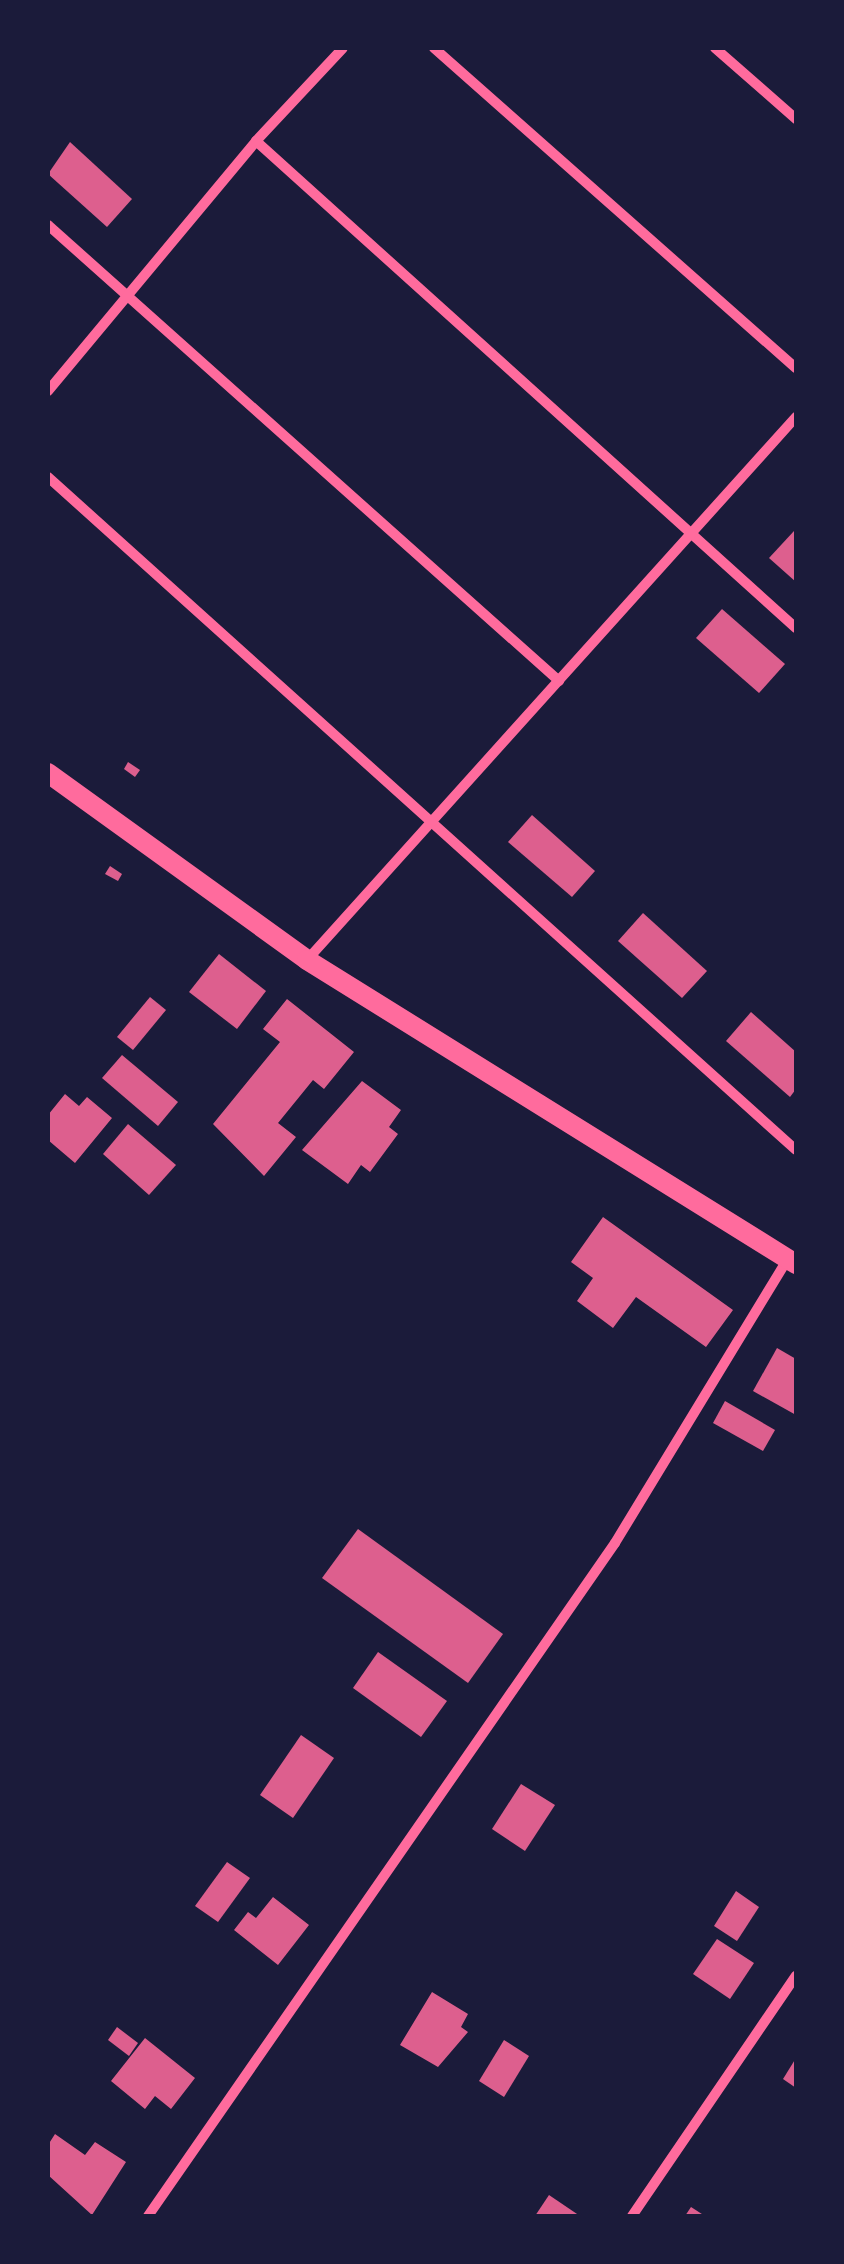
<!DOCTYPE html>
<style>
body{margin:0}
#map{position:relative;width:844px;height:2264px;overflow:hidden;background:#1b1b3a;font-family:Cabin,sans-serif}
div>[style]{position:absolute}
.building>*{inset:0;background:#dd5f8e}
.minor>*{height:10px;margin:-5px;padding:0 5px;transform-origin:5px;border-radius:5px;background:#ff6b9d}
.secondary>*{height:20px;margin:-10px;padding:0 10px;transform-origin:10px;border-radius:10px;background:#ff6b9d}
span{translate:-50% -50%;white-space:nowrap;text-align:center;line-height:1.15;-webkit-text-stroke:8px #1b1b3a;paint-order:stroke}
.frame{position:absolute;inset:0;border:50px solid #1b1b3a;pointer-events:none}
</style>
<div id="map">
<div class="building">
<div style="clip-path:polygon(70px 142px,132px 199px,107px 227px,48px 174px)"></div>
<div style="clip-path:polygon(794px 531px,796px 533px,796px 582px,769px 558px)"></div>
<div style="clip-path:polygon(722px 609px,785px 664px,759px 693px,696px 638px)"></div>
<div style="clip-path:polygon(128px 762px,140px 770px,135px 777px,124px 769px)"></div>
<div style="clip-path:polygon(532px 815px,595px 871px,572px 897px,508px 842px)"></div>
<div style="clip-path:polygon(110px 866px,122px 874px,118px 881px,105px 874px)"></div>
<div style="clip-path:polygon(643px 913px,707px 971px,682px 998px,618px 941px)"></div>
<div style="clip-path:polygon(219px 954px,266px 991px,237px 1029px,189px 992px)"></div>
<div style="clip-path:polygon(150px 997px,166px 1010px,133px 1050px,117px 1037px)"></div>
<div style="clip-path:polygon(287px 999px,354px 1052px,324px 1089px,313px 1080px,278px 1123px,296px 1137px,264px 1176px,213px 1124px,280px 1042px,263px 1029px)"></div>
<div style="clip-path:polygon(751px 1012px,796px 1052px,796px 1089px,790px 1097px,726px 1041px)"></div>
<div style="clip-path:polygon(122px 1055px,178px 1102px,158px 1126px,102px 1078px)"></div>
<div style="clip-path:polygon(362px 1081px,401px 1110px,389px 1127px,398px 1134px,370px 1172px,361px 1165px,348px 1184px,302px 1150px)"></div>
<div style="clip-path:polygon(65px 1094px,79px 1106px,87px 1097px,112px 1118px,75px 1163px,48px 1140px,48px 1115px)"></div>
<div style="clip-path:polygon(128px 1124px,176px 1165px,149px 1195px,103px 1154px)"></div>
<div style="clip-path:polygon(603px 1217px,733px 1310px,706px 1347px,636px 1297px,613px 1328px,577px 1301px,593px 1278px,571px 1262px)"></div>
<div style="clip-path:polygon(777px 1348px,796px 1359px,796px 1415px,753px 1391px)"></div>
<div style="clip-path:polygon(725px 1401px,775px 1430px,763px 1451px,713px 1423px)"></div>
<div style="clip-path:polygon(358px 1529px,503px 1634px,468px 1683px,322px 1578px)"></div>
<div style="clip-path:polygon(378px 1652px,447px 1701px,421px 1737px,353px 1688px)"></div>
<div style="clip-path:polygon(301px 1735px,334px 1758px,293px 1818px,260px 1795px)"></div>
<div style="clip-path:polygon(521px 1784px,555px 1805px,525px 1851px,492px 1829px)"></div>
<div style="clip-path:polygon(227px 1862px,250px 1878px,218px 1922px,195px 1906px)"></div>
<div style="clip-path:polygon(736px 1891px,759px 1907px,737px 1941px,714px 1926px)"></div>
<div style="clip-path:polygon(273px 1897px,309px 1925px,278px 1965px,234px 1930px,248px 1912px,256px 1918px)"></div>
<div style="clip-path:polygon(717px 1939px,754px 1963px,730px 1999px,693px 1974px)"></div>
<div style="clip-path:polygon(432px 1992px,468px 2014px,461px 2027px,468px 2032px,438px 2067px,400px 2045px)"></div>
<div style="clip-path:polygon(117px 2027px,138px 2043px,129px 2056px,108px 2040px)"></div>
<div style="clip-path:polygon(145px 2038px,195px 2078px,171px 2109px,155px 2096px,145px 2109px,111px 2081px)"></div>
<div style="clip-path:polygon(504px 2040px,529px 2056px,504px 2097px,479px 2081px)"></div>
<div style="clip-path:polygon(796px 2058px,796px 2088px,783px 2079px)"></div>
<div style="clip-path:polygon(55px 2134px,85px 2155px,95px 2142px,126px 2162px,92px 2215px,48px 2175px,48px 2145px)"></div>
<div style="clip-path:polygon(549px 2195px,580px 2216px,535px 2216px)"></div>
<div style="clip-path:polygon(691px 2207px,705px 2216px,685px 2216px)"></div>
</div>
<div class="minor">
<div style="left:434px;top:48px;width:483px;rotate:41.5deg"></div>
<div style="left:715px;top:48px;width:108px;rotate:41.2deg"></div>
<div style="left:256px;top:141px;width:727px;rotate:42.05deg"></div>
<div style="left:48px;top:225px;width:685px;rotate:41.74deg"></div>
<div style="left:48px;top:391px;width:325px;rotate:-50.2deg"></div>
<div style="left:256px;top:141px;width:127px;rotate:-46.9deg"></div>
<div style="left:48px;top:477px;width:1006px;rotate:41.98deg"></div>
<div style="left:307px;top:960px;width:731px;rotate:-48deg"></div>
<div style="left:148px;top:2216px;width:819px;rotate:-55.24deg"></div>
<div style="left:615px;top:1543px;width:333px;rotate:-58.7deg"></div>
<div style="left:632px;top:2216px;width:291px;rotate:-55.7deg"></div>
</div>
<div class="secondary">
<div style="left:48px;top:773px;width:319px;rotate:35.8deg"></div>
<div style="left:307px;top:960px;width:576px;rotate:31.87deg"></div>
</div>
<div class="frame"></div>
</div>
